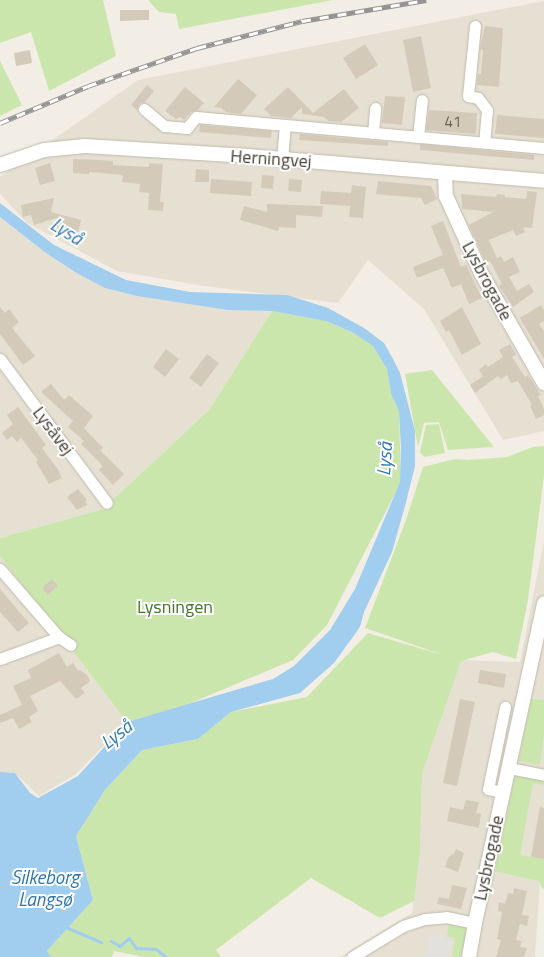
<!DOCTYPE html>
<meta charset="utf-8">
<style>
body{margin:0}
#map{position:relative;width:544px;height:957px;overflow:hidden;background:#f2eee5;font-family:"Titillium Web",sans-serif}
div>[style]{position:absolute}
.residential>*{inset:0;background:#e6e0d3}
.green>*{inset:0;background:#cbe6ad}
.parking>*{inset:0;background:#e3e1dd}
.water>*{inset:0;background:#a1cdef}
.stream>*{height:3px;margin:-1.5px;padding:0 1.5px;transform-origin:1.5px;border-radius:1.5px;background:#a1cdef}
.building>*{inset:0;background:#d4caba}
.roads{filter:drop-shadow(0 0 1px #c0b9aa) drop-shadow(0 0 1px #c0b9aa)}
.minor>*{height:11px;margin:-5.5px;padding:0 5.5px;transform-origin:5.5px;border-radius:5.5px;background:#fff}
.tertiary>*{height:14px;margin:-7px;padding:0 7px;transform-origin:7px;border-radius:7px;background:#fff}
.rail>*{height:5px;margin-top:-2.5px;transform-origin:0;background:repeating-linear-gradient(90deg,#fff 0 9px,#949494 0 18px);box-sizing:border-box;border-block:1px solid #949494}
span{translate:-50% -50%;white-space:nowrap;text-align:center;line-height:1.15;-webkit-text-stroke:4px #fff;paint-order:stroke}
.number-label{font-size:15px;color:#686156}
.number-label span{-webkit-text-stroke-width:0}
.street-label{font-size:18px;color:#443e34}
.park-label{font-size:18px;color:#447529}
.water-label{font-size:19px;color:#2f76ae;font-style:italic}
</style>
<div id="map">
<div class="residential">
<div style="clip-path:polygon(544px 1px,544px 431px,503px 440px,424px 309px,368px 260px,338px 303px,197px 285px,117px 271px,27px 223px,0 194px,0 177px,138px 80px)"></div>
<div style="clip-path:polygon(0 217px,46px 253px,75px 272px,228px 310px,272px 311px,209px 410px,103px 509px,0 538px)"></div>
<div style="clip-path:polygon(544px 541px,544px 883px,540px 882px,535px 957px,340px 957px,412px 913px,420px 852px,422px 774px,461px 660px,520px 662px)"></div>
<div style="clip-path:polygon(0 556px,127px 722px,76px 774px,39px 796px,15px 773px,0 772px)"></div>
</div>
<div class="green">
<div style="clip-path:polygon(0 0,103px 0,116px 56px,49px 91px,31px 32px,0 43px)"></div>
<div style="clip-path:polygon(148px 0,333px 0,179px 29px,176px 14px,159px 12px)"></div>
<div style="clip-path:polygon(0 61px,22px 105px,0 116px)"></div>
<div style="clip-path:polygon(272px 311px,326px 321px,352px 332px,373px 346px,387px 369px,391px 394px,399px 411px,401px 482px,327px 625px,293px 660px,184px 706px,127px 722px,0 556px,0 538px,103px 509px,209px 410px)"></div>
<div style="clip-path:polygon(432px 370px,494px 447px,448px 450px,439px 422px,424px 423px,418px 447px,405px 374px)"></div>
<div style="clip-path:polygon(439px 424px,445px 453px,424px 457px,420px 452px,426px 425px)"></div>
<div style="clip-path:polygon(544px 446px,544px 475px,528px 600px,516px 659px,493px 652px,461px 661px,422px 774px,420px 852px,414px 901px,380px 918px,311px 878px,216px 950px,221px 957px,144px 957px,114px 951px,112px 957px,51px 957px,47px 951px,93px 900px,76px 836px,105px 790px,142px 750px,198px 739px,231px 712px,307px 697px,368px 633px,443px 655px,365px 628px,406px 520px,423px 467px,455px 459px,468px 460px,507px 457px,533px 447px)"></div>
<div style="clip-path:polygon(531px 699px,544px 700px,544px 735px,540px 765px,519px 761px)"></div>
<div style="clip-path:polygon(520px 775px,544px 780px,544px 785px,533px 783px,520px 855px,544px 859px,544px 889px,542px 888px,539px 881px,495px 871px,515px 776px)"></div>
<div style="clip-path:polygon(449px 924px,467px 928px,461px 957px,452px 957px,455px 938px,447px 937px)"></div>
</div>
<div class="parking">
<div style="clip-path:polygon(430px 933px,452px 939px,448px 957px,425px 957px)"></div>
</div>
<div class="water">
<div style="clip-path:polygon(0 203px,54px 245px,126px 280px,190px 292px,287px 295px,328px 308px,364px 328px,384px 343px,393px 359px,400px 373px,415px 431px,415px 466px,405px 506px,392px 552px,364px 612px,360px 627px,334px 663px,300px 693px,231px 712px,198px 739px,142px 750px,105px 790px,76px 836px,93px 900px,47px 951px,51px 957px,0 957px,0 772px,15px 773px,30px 793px,38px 798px,78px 776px,127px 722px,273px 679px,294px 666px,330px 630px,355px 589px,400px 482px,401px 448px,399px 411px,391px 394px,387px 369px,373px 346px,352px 332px,326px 321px,272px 311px,228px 310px,137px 296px,105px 288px,75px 272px,46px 253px,0 217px)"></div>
</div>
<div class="stream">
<div style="left:68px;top:928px;width:36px;rotate:23deg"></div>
<div style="left:111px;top:941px;width:10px;rotate:29deg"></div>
<div style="left:120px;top:946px;width:12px;rotate:-42deg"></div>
<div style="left:129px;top:938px;width:12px;rotate:55deg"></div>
<div style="left:136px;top:948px;width:20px;rotate:3deg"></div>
<div style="left:156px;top:949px;width:13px;rotate:39deg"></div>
</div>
<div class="building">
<div style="clip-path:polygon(120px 10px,149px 10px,149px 20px,120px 21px)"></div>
<div style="clip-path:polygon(485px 26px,503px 28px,499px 87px,477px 85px,478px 74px,481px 74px,483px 50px,480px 49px)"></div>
<div style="clip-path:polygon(421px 36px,431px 88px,413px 92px,403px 40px)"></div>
<div style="clip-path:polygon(365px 44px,378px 65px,356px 79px,343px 58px)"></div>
<div style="clip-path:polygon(30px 50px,32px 63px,16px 66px,14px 53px)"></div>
<div style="clip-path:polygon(238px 79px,257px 95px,241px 114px,226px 112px,221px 108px,214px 107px)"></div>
<div style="clip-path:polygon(147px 85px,154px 91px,145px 102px,139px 104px,137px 110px,131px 105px)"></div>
<div style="clip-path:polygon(185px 87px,204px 103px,198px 110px,191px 112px,184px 120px,180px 117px,176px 119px,165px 111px)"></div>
<div style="clip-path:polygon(288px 87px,313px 113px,344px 89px,359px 108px,341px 122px,328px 121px,324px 117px,302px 114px,302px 107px,291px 118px,271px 116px,264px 109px)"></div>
<div style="clip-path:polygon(385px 96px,405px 97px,402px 125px,382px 123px)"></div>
<div style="clip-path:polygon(429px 110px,477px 113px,476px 134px,426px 130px)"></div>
<div style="clip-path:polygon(497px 115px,544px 119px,544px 138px,495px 134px)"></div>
<div style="clip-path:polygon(200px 125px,272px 131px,271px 138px,199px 132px)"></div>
<div style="clip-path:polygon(300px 134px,388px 142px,388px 146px,299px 140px)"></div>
<div style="clip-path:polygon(420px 144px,534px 155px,534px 160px,420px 150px)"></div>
<div style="clip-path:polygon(73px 159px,99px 160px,113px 161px,113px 165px,149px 167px,149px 163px,163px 164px,160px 202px,164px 202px,163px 211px,148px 210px,149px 193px,139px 192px,140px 184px,122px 182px,123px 175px,89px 172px,89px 174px,73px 173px)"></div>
<div style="clip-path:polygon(50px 163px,55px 181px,40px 185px,35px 168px)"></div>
<div style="clip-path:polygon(196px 169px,209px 170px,209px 182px,195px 182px)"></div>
<div style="clip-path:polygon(262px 175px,274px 176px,273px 189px,261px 188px)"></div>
<div style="clip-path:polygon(211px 179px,252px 182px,251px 196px,210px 193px)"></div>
<div style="clip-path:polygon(289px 179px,302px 180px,301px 192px,288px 191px)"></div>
<div style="clip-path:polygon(378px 181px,431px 186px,437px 199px,425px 205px,421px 198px,376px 194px)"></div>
<div style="clip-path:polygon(352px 185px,366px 187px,363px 218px,349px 217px,350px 206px,320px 204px,321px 191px,351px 193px)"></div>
<div style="clip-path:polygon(527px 191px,537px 192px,532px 228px,523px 227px,525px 232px,516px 236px,513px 230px,489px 240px,497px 258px,501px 256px,504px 262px,513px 257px,520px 272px,509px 277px,517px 291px,529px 284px,534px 292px,513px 307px,499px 286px,502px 284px,490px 261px,486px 263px,469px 225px,493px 212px,462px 209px,461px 194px,496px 197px,497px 194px,505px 195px,505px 197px,526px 199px)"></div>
<div style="clip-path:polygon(54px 198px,51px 212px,81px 220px,78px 233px,57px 228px,60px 217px,34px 225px,31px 215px,23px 217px,21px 205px)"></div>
<div style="clip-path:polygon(267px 204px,323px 206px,322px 217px,296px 215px,296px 228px,279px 227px,278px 231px,240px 220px,244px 206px,267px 212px)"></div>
<div style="clip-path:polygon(443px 221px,461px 267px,466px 265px,482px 298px,469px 304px,461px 284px,452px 288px,443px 268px,417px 278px,413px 267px,443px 255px,431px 226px)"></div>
<div style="clip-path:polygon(541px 305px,544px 310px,544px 321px,539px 324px,544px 331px,544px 359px,520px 318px)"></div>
<div style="clip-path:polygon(0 307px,5px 313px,9px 309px,19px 322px,12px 328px,35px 356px,23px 365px,0 334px)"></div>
<div style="clip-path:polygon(462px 307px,481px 344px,462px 355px,449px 330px,446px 332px,440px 321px)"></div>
<div style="clip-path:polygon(510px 344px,516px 355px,512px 357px,525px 377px,528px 375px,541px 395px,538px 396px,544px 409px,544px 415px,536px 419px,530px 406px,532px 405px,518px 381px,511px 383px,507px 375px,501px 379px,498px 376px,475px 393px,470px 385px,483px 376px,479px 370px,486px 364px,488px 367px,503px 357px,499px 350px)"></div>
<div style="clip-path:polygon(166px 349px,179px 359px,165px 377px,153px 367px)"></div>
<div style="clip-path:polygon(207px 354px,219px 363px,201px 387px,189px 378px)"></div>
<div style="clip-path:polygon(51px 384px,64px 400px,69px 395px,93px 416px,84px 428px,103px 448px,100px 450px,124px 474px,113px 485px,99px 470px,102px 467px,101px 464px,81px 444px,84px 441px,68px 427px,73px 421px,41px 392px)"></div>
<div style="clip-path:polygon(18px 407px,46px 445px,42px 448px,60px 472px,59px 473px,62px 478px,49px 484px,36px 462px,38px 460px,21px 438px,17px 442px,12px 436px,7px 440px,2px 433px,13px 424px,7px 415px)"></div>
<div style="clip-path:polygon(78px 489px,87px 500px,85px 501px,87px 505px,77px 510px,67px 497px)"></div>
<div style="clip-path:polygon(52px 579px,58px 586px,48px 595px,42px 588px)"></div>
<div style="clip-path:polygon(0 589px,29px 623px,18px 632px,0 612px)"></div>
<div style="clip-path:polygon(59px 653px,67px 667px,73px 663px,78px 671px,80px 670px,87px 675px,90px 681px,81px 688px,85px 693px,76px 699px,60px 681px,30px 696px,38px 711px,29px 717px,32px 722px,19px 729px,13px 718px,0 723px,0 715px,22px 705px,13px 686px,31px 678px,28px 670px)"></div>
<div style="clip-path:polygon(480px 670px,506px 674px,504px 688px,478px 683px)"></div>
<div style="clip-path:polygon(460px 699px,475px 702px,457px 786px,443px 783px)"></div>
<div style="clip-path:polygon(466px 800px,479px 802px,476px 813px,481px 814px,479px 828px,447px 821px,450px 807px,463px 810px)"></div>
<div style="clip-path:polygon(540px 807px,544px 808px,544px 859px,531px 857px)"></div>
<div style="clip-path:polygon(456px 849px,464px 853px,458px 872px,445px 867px,448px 858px,452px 854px,454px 854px)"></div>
<div style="clip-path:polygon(452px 885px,467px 888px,461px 909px,437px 904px,439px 897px,449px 899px)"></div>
<div style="clip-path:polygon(514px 888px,527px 891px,522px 915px,529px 916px,527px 926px,520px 924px,516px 940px,522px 941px,520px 947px,527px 948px,524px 957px,496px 957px,501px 940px,497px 939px,502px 912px,498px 911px,499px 902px,505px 904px,508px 893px,513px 894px)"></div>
</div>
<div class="roads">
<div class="minor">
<div style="left:475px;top:26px;width:70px;rotate:95.7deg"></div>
<div style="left:468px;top:96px;width:10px;rotate:11deg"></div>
<div style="left:478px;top:98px;width:15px;rotate:53deg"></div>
<div style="left:487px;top:110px;width:32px;rotate:95deg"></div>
<div style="left:144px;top:109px;width:26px;rotate:40deg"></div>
<div style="left:164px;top:126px;width:23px;rotate:5deg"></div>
<div style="left:187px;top:128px;width:14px;rotate:-51deg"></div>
<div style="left:196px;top:117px;width:349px;rotate:5.1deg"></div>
<div style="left:373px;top:133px;width:25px;rotate:-85deg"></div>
<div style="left:418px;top:137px;width:37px;rotate:-84deg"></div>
<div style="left:282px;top:159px;width:32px;rotate:-85deg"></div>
<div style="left:0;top:359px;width:179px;rotate:53.4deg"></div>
<div style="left:0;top:569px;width:90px;rotate:49.1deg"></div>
<div style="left:59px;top:637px;width:14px;rotate:34deg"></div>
<div style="left:0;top:659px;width:63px;rotate:-20.4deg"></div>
<div style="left:509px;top:768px;width:36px;rotate:11deg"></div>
<div style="left:503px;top:792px;width:15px;rotate:-169deg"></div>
<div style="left:488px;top:789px;width:84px;rotate:-78.3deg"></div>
<div style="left:352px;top:957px;width:60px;rotate:-31.3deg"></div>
<div style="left:403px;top:926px;width:23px;rotate:-18deg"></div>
<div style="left:425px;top:919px;width:21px;rotate:-5deg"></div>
<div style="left:446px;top:917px;width:30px;rotate:12deg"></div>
</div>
<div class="tertiary">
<div style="left:0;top:165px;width:46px;rotate:-18.8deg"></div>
<div style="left:44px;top:150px;width:41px;rotate:-5.6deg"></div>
<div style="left:85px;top:146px;width:163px;rotate:3.5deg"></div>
<div style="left:248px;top:156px;width:297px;rotate:4.8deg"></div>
<div style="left:445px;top:173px;width:23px;rotate:88deg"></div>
<div style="left:446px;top:196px;width:85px;rotate:65.6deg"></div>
<div style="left:481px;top:273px;width:127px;rotate:60.2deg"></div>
<div style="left:469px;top:957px;width:35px;rotate:-80deg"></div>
<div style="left:475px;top:923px;width:327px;rotate:-77.8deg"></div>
</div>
</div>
<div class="rail">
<div style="left:0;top:123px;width:95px;rotate:-22.8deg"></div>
<div style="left:88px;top:86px;width:115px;rotate:-19.2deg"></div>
<div style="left:197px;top:48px;width:108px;rotate:-14.4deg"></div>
<div style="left:302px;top:21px;width:126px;rotate:-9.6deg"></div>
</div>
<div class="number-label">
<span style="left:453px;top:122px">41</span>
</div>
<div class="street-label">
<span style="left:271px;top:159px;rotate:4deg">Herningvej</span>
<span style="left:487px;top:281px;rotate:62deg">Lysbrogade</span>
<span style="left:53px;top:431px;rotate:53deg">Lysåvej</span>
<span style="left:489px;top:858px;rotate:-78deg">Lysbrogade</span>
</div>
<div class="park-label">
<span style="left:175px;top:607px">Lysningen</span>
</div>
<div class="water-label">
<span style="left:67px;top:231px;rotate:32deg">Lyså</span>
<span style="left:384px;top:459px;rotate:-86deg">Lyså</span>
<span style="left:116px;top:734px;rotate:-38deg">Lyså</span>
<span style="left:45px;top:888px">Silkeborg<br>Langsø</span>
</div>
</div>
